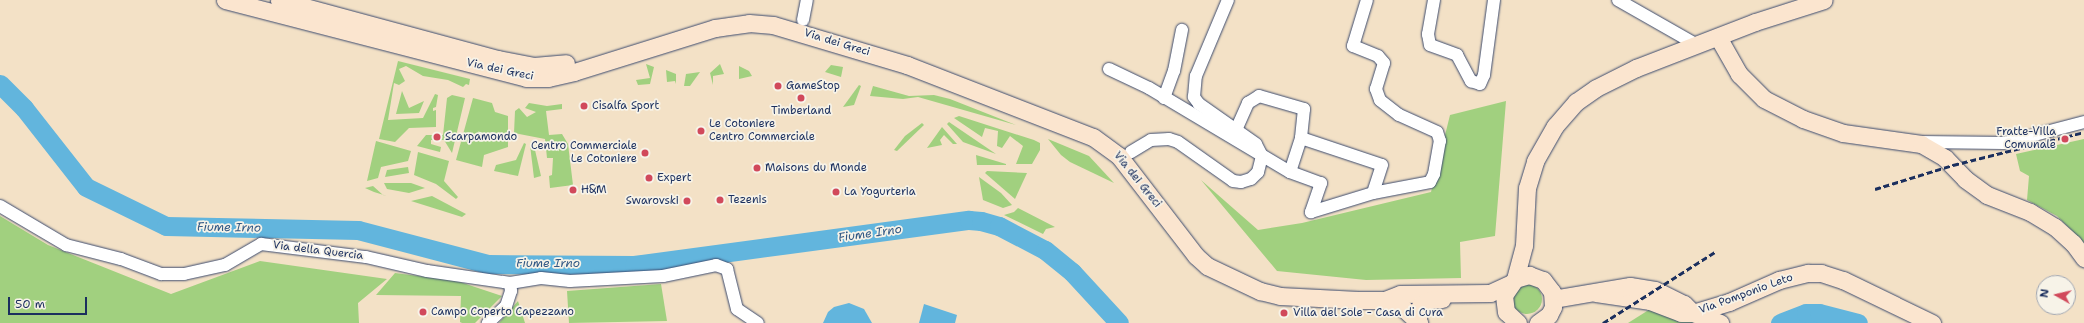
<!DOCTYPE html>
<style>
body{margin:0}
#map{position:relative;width:2084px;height:323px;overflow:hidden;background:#f3e1c6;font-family:"Shantell Sans",sans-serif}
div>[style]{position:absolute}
.green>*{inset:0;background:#a1d07f}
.round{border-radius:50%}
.water>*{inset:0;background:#62b5dd}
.river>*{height:19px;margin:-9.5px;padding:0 9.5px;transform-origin:9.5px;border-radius:9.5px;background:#62b5dd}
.roads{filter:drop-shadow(0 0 1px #3b4a6e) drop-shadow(0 0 1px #3b4a6e)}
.street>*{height:12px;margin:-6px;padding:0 6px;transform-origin:6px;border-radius:6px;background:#fff}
.secondary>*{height:17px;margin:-8.5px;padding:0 8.5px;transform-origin:8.5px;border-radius:8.5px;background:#fbe5cf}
.rail>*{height:3px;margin-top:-1.5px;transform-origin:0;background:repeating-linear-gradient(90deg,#1b2f5e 0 6px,transparent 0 9px)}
.dots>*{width:11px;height:11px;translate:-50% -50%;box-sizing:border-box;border:2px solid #f7f3e8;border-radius:50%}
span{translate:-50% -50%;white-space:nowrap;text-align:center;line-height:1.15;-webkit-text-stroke:3.5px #f7f3e8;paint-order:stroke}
.street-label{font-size:11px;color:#1b2f5e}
.poi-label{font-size:11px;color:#1b2f5e}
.left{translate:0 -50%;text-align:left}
.right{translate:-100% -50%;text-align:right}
.water-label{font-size:12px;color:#305784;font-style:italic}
.north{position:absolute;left:2036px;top:275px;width:40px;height:40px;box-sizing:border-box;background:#f7f3e8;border:1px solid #9fa5b1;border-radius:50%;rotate:278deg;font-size:11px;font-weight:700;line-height:16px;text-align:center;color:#1b2f5e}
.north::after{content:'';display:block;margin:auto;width:14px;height:18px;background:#d1495b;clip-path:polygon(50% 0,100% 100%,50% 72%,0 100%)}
.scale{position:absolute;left:8px;top:297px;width:79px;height:18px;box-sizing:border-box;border:2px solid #1b2f5e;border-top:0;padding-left:5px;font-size:12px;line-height:14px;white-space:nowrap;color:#1b2f5e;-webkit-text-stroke:3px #f7f3e8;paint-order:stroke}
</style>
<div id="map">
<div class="green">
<div style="clip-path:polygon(398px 61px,470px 79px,469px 85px,466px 84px,463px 87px,448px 80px,423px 76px,406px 66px,399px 69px,405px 81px,399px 85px,394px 83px,388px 120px,423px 118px,435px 94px,438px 95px,436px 107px,433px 108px,433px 111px,436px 110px,436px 127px,409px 128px,395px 142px,379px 139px)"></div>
<div style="clip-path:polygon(646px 64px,654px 67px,650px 84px,638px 85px,636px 80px,650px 78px)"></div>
<div style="clip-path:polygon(720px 64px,724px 74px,713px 76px,713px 85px,710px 73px)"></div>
<div style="clip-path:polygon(831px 65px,843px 67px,841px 77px,825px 72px)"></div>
<div style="clip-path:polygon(739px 66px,749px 71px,752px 76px,739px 79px)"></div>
<div style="clip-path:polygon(666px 70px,676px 74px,676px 84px,675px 81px,667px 82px)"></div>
<div style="clip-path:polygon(700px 72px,690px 86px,684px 86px,686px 74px)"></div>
<div style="clip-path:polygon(859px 85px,861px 86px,854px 105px,843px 107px)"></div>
<div style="clip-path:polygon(873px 86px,909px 96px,934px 95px,950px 99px,1016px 125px,918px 97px,903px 99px,870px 96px)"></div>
<div style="clip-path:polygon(402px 91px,409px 108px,424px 101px,419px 113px,396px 114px)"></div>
<div style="clip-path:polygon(452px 95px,465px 98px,452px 153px,444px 140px,431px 140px,431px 144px,441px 147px,440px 152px,417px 146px,426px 135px,443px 135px,447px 98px)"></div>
<div style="clip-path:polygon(473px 98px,492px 103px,495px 112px,508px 116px,508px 147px,484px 155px,482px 167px,456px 160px)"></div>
<div style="clip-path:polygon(1506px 101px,1495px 236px,1460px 242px,1461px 278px,1366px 280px,1277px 271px,1201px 180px,1258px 230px,1302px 223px,1431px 192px,1450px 115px)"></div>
<div style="clip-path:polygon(529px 103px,547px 106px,562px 104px,562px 109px,546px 111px,549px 135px,562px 134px,568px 144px,573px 185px,550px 188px,549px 176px,552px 175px,553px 158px,547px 158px,545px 139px,514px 133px,515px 111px,519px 108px,527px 117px,536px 112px,525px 108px)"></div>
<div style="clip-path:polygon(959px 116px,1034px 140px,1040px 143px,1040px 150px,1032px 164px,1016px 164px,1023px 146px,1010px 136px,1002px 148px,997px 146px,998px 131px,985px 128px,982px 137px,954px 118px)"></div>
<div style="clip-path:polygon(949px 122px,996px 154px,963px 142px,947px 124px)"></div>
<div style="clip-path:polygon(922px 123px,924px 125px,897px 151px,894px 150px,905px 136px)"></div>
<div style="clip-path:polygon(942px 127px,957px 144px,953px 144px,944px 135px,940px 140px,942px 145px,927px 148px)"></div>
<div style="clip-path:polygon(1048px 139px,1089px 156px,1114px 183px,1070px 162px,1061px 155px)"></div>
<div style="clip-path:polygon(2084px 139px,2084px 243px,2057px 216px,2027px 200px,2029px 176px,2020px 171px,2016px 154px)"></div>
<div style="clip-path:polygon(376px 141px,411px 151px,408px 161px,381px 167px,378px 178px,367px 181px)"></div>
<div style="clip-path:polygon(524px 143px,526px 144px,518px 176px,494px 171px,496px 165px,516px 160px)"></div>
<div style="clip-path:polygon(530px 145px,535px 150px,541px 176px,534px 178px)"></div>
<div style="clip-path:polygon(418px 152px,449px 161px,444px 181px,458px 197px,456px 199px,436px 184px,414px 175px)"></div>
<div style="clip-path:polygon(976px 155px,1006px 164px,1006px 165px,977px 165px)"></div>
<div style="clip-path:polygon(408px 167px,409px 173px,385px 177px,387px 170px)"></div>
<div style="clip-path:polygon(987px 171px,1027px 173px,1015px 199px,985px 173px)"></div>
<div style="clip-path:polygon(979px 177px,1001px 193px,1012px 205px,1003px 208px,983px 200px)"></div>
<div style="clip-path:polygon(384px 183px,411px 183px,425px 188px,409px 193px,387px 189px)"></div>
<div style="clip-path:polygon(373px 186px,383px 195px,387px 196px,374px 192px,365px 188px)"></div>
<div style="clip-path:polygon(432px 196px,466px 214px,462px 217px,411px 201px)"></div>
<div style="clip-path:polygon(1018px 208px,1055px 227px,1046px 229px,1043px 234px,1004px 215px,1014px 212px)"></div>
<div style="clip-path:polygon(0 216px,48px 245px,171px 294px,260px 261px,387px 279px,358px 303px,359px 323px,0 323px)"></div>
<div style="clip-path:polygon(395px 273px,457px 281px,502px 296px,475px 323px,462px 323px,460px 322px,461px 296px,376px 295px)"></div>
<div class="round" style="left:1512px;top:284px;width:30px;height:30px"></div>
<div style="clip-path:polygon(661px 284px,667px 321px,569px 323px,567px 291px)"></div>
<div style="clip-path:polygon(518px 301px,525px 323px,499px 323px)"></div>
<div style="clip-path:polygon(1655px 306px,1699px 323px,1628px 323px)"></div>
</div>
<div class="water">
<div style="clip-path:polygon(849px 303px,864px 309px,872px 323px,823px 323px,828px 312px,834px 307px)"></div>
<div style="clip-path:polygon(924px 304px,957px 315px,955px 323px,919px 323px)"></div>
</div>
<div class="river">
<div style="left:0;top:84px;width:34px;rotate:45deg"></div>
<div style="left:24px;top:108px;width:100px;rotate:51.9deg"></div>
<div style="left:86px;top:187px;width:89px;rotate:26deg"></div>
<div style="left:166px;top:226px;width:192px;rotate:1.2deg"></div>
<div style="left:358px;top:230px;width:134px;rotate:14.7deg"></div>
<div style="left:488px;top:264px;width:146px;rotate:0.4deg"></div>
<div style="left:634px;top:265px;width:338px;rotate:-7.7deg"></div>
<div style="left:969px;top:220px;width:12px;rotate:5deg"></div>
<div style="left:981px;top:221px;width:19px;rotate:16deg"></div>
<div style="left:999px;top:226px;width:52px;rotate:27.6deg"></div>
<div style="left:1045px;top:250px;width:35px;rotate:39deg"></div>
<div style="left:1072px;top:272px;width:69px;rotate:47.3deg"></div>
<div style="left:1780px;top:323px;width:28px;rotate:-21deg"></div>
<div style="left:1806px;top:313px;width:13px"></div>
<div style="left:1819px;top:313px;width:40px;rotate:14.4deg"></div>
</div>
<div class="roads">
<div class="street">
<div style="left:1434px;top:0;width:35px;rotate:100deg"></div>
<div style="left:1428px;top:34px;width:11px;rotate:80deg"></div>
<div style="left:1430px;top:45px;width:29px;rotate:20deg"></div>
<div style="left:1457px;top:55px;width:30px;rotate:62deg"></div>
<div style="left:1471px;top:81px;width:9px;rotate:18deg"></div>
<div style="left:1480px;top:84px;width:10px;rotate:-66deg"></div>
<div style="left:1484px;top:75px;width:76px;rotate:-82.4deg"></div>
<div style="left:1618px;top:0;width:91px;rotate:29.7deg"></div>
<div style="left:803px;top:20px;width:20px;rotate:-79deg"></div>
<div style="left:1109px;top:69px;width:44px;rotate:25.4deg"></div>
<div style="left:1149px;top:88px;width:164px;rotate:30.8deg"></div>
<div style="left:1290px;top:172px;width:33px;rotate:20deg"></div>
<div style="left:1321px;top:183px;width:31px;rotate:109deg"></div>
<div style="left:1164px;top:98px;width:29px;rotate:-70deg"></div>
<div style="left:1174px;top:71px;width:42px;rotate:-79deg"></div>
<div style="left:1236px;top:130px;width:30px;rotate:-66deg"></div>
<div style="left:1248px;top:103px;width:13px;rotate:-32deg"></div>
<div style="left:1259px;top:96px;width:47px;rotate:16.1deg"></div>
<div style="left:1304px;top:109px;width:29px;rotate:96deg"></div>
<div style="left:1920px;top:142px;width:84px;rotate:0.7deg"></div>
<div style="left:2004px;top:143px;width:83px;rotate:-14.7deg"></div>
<div style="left:1131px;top:152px;width:23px;rotate:-31deg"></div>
<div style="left:1151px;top:140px;width:18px;rotate:-3deg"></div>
<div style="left:1169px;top:139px;width:9px;rotate:18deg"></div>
<div style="left:1178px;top:142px;width:67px;rotate:35.3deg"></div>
<div style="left:1233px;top:181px;width:8px;rotate:7deg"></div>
<div style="left:1241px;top:182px;width:10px;rotate:-17deg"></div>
<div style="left:1251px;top:179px;width:10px;rotate:-45deg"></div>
<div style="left:1258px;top:172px;width:16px;rotate:-76deg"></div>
<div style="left:1262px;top:156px;width:13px;rotate:-117deg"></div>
<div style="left:1256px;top:144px;width:70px;rotate:-144.9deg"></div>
<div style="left:1199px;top:104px;width:9px;rotate:-126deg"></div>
<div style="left:1194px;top:97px;width:21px;rotate:-85deg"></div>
<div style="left:1196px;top:76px;width:82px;rotate:-67.2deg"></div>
<div style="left:1290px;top:172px;width:36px;rotate:-72deg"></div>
<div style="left:1301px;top:138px;width:85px;rotate:18.4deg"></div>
<div style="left:1382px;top:165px;width:29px;rotate:108deg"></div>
<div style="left:0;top:206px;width:77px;rotate:30.6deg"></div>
<div style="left:66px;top:245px;width:57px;rotate:14.3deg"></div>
<div style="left:121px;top:259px;width:43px;rotate:20.6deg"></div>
<div style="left:161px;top:274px;width:23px"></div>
<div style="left:184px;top:274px;width:42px;rotate:-12.4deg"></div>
<div style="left:225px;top:265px;width:42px;rotate:-30.3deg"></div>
<div style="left:261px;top:244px;width:106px;rotate:7.1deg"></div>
<div style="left:366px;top:257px;width:63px;rotate:12.9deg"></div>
<div style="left:427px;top:271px;width:84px;rotate:8.2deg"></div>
<div style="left:510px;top:283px;width:8px;rotate:83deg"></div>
<div style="left:511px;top:291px;width:16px;rotate:108deg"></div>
<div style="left:506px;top:306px;width:25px;rotate:137deg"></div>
<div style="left:1311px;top:212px;width:65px;rotate:-17deg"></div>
<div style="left:1373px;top:193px;width:58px;rotate:-10.9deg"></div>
<div style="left:1430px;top:182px;width:9px;rotate:-63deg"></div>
<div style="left:1434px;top:174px;width:34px;rotate:-80deg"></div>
<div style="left:1440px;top:141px;width:9px;rotate:-108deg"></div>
<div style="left:1437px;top:132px;width:42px;rotate:-155.9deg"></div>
<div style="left:1399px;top:115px;width:24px;rotate:-142deg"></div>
<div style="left:1380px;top:100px;width:12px;rotate:-110deg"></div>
<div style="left:1376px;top:89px;width:27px;rotate:-73deg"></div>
<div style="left:1384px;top:63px;width:9px;rotate:-131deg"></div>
<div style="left:1378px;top:56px;width:27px;rotate:-158deg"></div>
<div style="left:1353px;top:46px;width:48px;rotate:-73.1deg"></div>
<div style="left:510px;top:283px;width:31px;rotate:-9deg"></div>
<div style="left:541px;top:278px;width:29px;rotate:6deg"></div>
<div style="left:570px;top:281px;width:93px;rotate:-3.1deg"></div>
<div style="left:663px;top:276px;width:54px;rotate:-11.7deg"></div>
<div style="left:716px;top:265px;width:12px;rotate:20deg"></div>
<div style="left:727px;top:269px;width:41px;rotate:76deg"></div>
<div style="left:737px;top:309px;width:25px;rotate:34deg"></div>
</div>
<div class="secondary">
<div style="left:225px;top:0;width:311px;rotate:14.5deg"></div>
<div style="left:526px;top:78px;width:22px"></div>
<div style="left:548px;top:78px;width:27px;rotate:-13deg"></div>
<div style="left:574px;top:72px;width:148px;rotate:-17.3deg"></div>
<div style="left:715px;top:28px;width:34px;rotate:-8deg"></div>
<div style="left:749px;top:23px;width:24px;rotate:5deg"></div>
<div style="left:773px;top:25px;width:140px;rotate:16.6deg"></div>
<div style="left:907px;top:65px;width:199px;rotate:21.2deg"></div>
<div style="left:1093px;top:137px;width:32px;rotate:36deg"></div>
<div style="left:1119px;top:156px;width:126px;rotate:52.4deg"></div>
<div style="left:1196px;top:256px;width:15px;rotate:42deg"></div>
<div style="left:1207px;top:266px;width:59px;rotate:25.3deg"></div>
<div style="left:1260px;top:291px;width:21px;rotate:14deg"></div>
<div style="left:1280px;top:296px;width:78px;rotate:2.9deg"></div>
<div style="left:1358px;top:300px;width:27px"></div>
<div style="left:1385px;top:300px;width:16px;rotate:-22deg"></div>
<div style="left:1400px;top:294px;width:90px;rotate:-0.6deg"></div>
<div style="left:1490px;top:293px;width:21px;rotate:-25deg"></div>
<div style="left:279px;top:0;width:227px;rotate:15.1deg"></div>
<div style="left:498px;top:59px;width:37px;rotate:11deg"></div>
<div style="left:534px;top:66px;width:32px;rotate:-5deg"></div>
<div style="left:1718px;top:37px;width:43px;rotate:60.4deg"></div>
<div style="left:1739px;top:74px;width:35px;rotate:45deg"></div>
<div style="left:1764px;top:99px;width:44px;rotate:27.1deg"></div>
<div style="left:1803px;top:119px;width:42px;rotate:19.3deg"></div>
<div style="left:1843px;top:133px;width:79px;rotate:8deg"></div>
<div style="left:1921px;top:144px;width:28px;rotate:30deg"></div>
<div style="left:1945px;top:158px;width:29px;rotate:46deg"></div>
<div style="left:1965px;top:179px;width:27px;rotate:36deg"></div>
<div style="left:1987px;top:195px;width:46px;rotate:21.6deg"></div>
<div style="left:2030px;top:212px;width:29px;rotate:31deg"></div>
<div style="left:2055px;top:227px;width:24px;rotate:42deg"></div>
<div style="left:2073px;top:243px;width:19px;rotate:54deg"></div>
<div style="left:1515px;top:279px;width:35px;rotate:-75deg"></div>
<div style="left:1524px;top:245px;width:57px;rotate:-87deg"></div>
<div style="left:1527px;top:188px;width:28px;rotate:-73deg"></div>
<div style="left:1535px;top:161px;width:40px;rotate:-60.3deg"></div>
<div style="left:1555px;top:126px;width:32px;rotate:-49deg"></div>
<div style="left:1576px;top:102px;width:24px;rotate:-35deg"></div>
<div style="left:1596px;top:88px;width:45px;rotate:-26.6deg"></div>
<div style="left:1636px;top:68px;width:128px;rotate:-21.1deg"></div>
<div style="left:1755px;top:22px;width:72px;rotate:-17.7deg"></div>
<div style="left:1596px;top:293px;width:55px;rotate:8.4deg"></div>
<div style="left:1650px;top:301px;width:33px;rotate:21deg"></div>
<div style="left:1681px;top:313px;width:12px"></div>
<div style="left:1693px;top:313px;width:38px;rotate:-17deg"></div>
<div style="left:1729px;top:302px;width:55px;rotate:-23.7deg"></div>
<div style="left:1779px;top:280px;width:30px;rotate:-14deg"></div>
<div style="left:1808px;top:273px;width:13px"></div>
<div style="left:1821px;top:273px;width:23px;rotate:18deg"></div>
<div style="left:1843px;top:280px;width:99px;rotate:25.8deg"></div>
<div style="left:1553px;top:299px;width:78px;rotate:-9.6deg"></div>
<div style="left:1630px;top:286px;width:25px;rotate:9deg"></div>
<div style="left:1655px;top:290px;width:32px;rotate:26deg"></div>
<div style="left:1684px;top:304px;width:13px;rotate:45deg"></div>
<div style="left:1693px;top:313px;width:29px;rotate:20deg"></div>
<div style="left:1385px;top:300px;width:17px;rotate:21deg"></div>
<div style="left:1401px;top:306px;width:25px;rotate:43deg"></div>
<div style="left:1418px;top:322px;width:12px;rotate:-90deg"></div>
<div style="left:1418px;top:310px;width:7px;rotate:-63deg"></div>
<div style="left:1421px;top:304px;width:9px;rotate:-27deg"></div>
<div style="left:1429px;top:300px;width:13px;rotate:-4deg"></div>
<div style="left:1518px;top:323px;width:16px;rotate:-137deg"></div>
<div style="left:1506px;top:312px;width:17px;rotate:-97deg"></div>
<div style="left:1504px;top:295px;width:19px;rotate:-55deg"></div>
<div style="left:1515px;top:279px;width:15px;rotate:-16deg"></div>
<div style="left:1529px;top:275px;width:15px;rotate:20deg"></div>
<div style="left:1543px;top:280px;width:15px;rotate:53deg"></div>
<div style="left:1552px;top:292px;width:15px;rotate:86deg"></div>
<div style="left:1553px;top:307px;width:9px;rotate:117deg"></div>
<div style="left:1549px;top:315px;width:14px;rotate:144deg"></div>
</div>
</div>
<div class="rail">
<div style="left:1875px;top:189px;width:82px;rotate:-17.1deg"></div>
<div style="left:1953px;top:165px;width:135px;rotate:-14.1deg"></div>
<div style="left:1603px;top:323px;width:133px;rotate:-32.4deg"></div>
</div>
<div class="dots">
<div style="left:778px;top:86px;background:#d1495b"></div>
<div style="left:801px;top:98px;background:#d1495b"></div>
<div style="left:584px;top:106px;background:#d1495b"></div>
<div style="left:701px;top:131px;background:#d1495b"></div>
<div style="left:437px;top:137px;background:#d1495b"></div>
<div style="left:2065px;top:139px;background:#d1495b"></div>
<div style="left:645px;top:153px;background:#d1495b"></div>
<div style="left:757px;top:168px;background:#d1495b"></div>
<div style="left:649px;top:178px;background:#d1495b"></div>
<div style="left:573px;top:190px;background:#d1495b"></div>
<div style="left:836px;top:192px;background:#d1495b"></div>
<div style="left:720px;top:200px;background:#d1495b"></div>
<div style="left:687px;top:201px;background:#d1495b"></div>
<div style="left:423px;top:312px;background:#d1495b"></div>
<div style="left:1284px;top:313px;background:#d1495b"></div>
</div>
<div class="street-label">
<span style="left:837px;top:43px;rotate:17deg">Via dei Greci</span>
<span style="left:500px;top:70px;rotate:12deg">Via dei Greci</span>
<span style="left:1137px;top:180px;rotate:51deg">Via dei Greci</span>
<span style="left:318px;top:251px;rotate:7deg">Via della Quercia</span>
<span style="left:1746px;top:294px;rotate:-20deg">Via Pomponio Leto</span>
</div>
<div class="poi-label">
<span class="left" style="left:786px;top:86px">GameStop</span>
<span class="left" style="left:592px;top:106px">Cisalfa Sport</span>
<span style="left:801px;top:111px">Timberland</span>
<span class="left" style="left:709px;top:131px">Le Cotoniere<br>Centro Commerciale</span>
<span class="right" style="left:2056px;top:139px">Fratte-Villa<br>Comunale</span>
<span class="left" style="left:445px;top:137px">Scarpamondo</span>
<span class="right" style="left:637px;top:153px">Centro Commerciale<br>Le Cotoniere</span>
<span class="left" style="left:765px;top:168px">Maisons du Monde</span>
<span class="left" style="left:657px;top:178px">Expert</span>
<span class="left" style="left:581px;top:190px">H&amp;M</span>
<span class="left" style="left:844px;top:192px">La Yogurteria</span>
<span class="left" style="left:728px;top:200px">Tezenis</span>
<span class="right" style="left:679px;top:201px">Swarovski</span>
<span class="left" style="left:431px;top:312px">Campo Coperto Capezzano</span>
<span class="left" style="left:1293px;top:313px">Villa del Sole - Casa di Cura</span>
</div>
<div class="water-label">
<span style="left:229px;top:228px;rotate:1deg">Fiume Irno</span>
<span style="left:870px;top:234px;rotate:-8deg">Fiume Irno</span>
<span style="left:548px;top:264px">Fiume Irno</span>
</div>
<div class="north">N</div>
<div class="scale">50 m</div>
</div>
